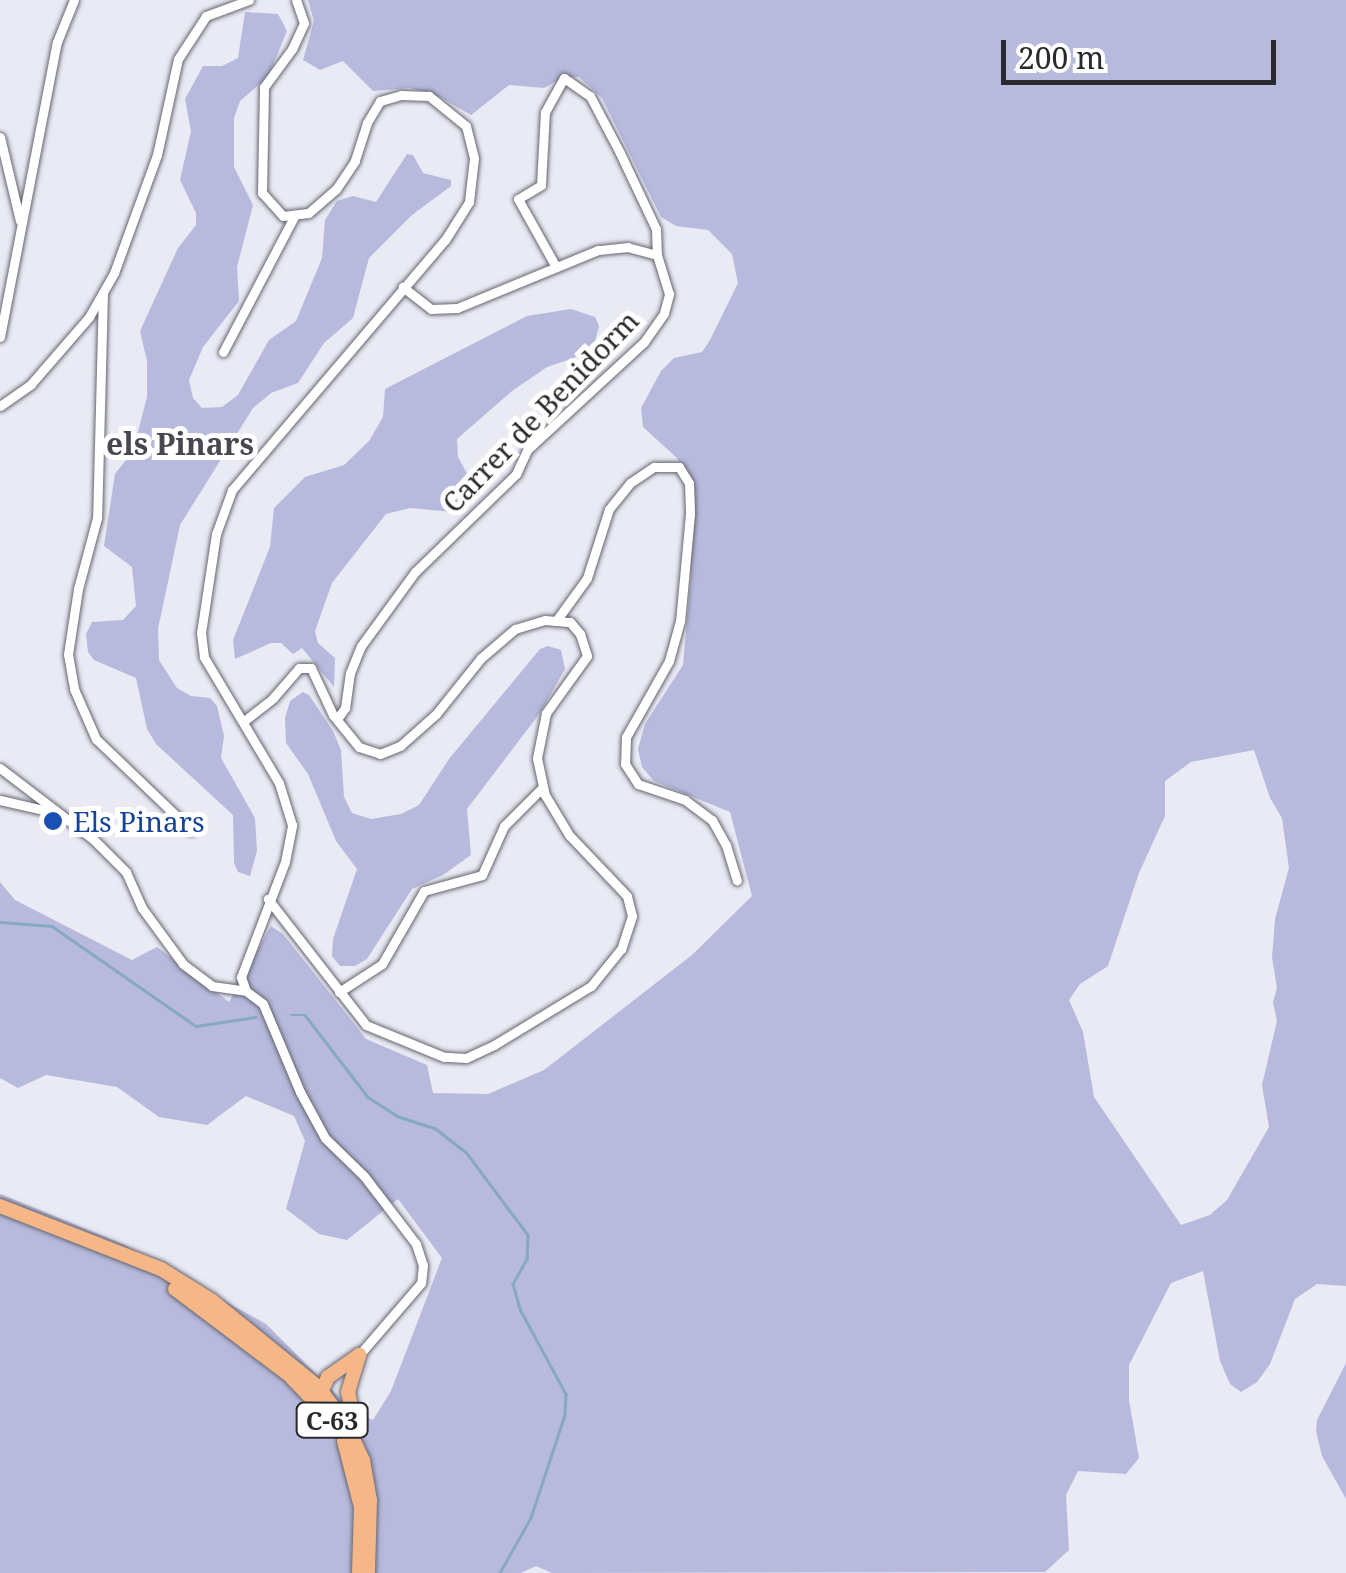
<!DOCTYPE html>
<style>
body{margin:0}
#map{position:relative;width:1346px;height:1573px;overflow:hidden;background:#e9eaf4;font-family:"Noto Serif",serif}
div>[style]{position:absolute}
.forest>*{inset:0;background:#b7b9dd}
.stream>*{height:2.5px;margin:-1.25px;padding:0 1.25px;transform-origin:1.25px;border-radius:1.25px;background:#87a9c0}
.roads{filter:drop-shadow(0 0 2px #65666f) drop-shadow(0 0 2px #65666f)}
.street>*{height:9px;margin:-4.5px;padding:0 4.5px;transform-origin:4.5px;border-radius:4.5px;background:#fff}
.primary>*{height:14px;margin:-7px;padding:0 7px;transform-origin:7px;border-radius:7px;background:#f5b788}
.dots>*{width:28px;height:28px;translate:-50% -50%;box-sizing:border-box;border:5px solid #fff;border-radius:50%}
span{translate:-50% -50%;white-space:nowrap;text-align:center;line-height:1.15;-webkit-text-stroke:10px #fff;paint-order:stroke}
.shield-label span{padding:2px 8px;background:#fff;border:2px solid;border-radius:8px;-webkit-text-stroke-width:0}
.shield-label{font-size:25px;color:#292a2d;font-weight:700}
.street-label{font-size:28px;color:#292a2d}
.transit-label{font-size:28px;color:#164399}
.left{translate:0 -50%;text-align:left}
.neighbourhood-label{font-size:30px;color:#46474f;font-weight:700}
.scale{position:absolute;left:1001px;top:40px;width:275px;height:45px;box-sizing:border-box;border:5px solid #292a2d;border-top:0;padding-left:12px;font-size:30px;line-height:35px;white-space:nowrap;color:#292a2d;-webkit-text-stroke:8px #fff;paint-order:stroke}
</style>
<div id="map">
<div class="forest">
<div style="clip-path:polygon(evenodd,308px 0,1346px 0,1346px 1286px,1317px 1284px,1295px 1299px,1270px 1364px,1257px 1382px,1241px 1392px,1230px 1384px,1220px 1361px,1203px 1271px,1171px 1283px,1129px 1365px,1129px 1400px,1139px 1458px,1126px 1474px,1078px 1471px,1066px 1495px,1069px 1550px,1045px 1572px,552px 1573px,536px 1566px,521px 1573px,0 1573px,0 1194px,123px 1244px,266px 1324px,352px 1410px,373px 1420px,391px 1391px,442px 1258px,398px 1199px,347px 1240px,319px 1234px,286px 1209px,305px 1141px,294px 1116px,246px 1096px,207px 1125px,159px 1117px,117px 1087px,46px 1075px,18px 1088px,0 1078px,0 882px,15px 900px,132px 960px,157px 947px,229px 1002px,271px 926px,283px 934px,366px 1039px,427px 1065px,433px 1093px,488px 1094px,544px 1070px,692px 955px,752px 896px,730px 812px,654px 781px,642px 767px,638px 749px,645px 724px,683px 665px,691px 577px,690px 477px,677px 458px,643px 427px,641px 408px,661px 371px,674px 358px,702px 352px,710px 340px,738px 283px,732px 254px,708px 230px,676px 226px,661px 217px,602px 98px,579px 77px,564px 77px,544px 88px,509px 85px,471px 115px,440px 97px,410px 88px,373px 91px,343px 61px,320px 70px,303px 60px,314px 21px,308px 0,1254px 750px,1270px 798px,1282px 818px,1289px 868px,1275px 919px,1272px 958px,1277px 988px,1273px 1002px,1277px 1021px,1262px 1085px,1269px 1127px,1227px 1200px,1210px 1215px,1181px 1225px,1094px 1097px,1083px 1032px,1069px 1000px,1080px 984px,1108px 966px,1139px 873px,1165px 816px,1165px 781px,1191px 762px,1254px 750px)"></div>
<div style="clip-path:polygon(245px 12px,278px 14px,287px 31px,268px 77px,240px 101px,234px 118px,234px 167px,253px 205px,237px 267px,239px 301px,203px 347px,189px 380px,193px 398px,202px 408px,222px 407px,238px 395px,269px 340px,296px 321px,322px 258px,325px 220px,337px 201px,353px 196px,376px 202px,407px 154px,413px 155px,423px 173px,451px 180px,451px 186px,412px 215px,369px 258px,353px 318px,324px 343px,298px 383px,271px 393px,253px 408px,180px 525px,158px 629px,159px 660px,177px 688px,191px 696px,210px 698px,217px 706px,224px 736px,221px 758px,255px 818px,257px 851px,250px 876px,238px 872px,234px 863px,233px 815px,156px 744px,147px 729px,136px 678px,94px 660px,88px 652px,86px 634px,92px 622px,123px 620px,136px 606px,132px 567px,104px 546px,115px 474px,133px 451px,147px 397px,147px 361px,140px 331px,178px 248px,196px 225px,196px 213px,180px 180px,191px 131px,185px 99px,203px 66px,222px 66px,238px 58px)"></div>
<div style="clip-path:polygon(571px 309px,595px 317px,599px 326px,595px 341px,574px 358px,547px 367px,512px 391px,457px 439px,458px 457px,471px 481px,467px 501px,452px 512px,410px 508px,386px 514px,332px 583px,315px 631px,318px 643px,335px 658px,334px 687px,302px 648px,293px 654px,281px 643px,271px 643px,235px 659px,233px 640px,270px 547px,274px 508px,305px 477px,344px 465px,369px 441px,383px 417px,385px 389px,527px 316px)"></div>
<div style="clip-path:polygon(548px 646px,561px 650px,565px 669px,540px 713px,467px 809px,471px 855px,443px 875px,412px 889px,367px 959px,355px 966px,340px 966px,332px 956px,333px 939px,357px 869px,336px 841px,308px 774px,286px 743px,285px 718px,290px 701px,303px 692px,309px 695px,333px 731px,341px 750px,344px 797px,352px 813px,371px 819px,401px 814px,419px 805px,449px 759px,540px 649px)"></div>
<div style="clip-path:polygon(1346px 1363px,1346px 1499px,1322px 1456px,1316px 1431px,1317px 1420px)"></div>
</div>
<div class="stream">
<div style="left:0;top:922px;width:52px;rotate:4.4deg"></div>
<div style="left:52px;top:926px;width:175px;rotate:34.8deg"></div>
<div style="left:196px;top:1026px;width:60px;rotate:-8.7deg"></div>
<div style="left:291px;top:1015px;width:14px"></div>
<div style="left:305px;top:1015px;width:103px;rotate:52.5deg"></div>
<div style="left:368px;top:1097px;width:35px;rotate:33deg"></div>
<div style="left:397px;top:1116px;width:40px;rotate:18deg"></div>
<div style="left:435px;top:1128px;width:39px;rotate:38deg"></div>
<div style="left:466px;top:1152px;width:104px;rotate:53.2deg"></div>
<div style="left:528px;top:1235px;width:24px;rotate:92deg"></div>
<div style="left:527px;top:1259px;width:29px;rotate:119deg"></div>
<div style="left:513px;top:1284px;width:26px;rotate:74deg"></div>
<div style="left:520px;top:1309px;width:97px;rotate:61.6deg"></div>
<div style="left:566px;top:1394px;width:21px;rotate:93deg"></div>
<div style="left:565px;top:1415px;width:108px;rotate:108.3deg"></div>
<div style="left:531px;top:1518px;width:63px;rotate:119.4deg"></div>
</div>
<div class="roads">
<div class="street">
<div style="left:0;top:137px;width:86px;rotate:76.6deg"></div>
<div style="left:556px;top:267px;width:78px;rotate:-119.2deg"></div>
<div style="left:518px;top:199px;width:27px;rotate:-31deg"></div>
<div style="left:541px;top:185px;width:73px;rotate:-86.9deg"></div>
<div style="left:545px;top:112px;width:39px;rotate:-61deg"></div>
<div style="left:564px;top:78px;width:32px;rotate:35deg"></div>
<div style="left:590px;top:96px;width:64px;rotate:62.2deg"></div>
<div style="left:620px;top:153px;width:84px;rotate:64.7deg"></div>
<div style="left:656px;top:229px;width:26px;rotate:88deg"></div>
<div style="left:103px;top:293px;width:225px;rotate:91.5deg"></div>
<div style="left:97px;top:518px;width:73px;rotate:105deg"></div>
<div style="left:78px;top:589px;width:66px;rotate:98.7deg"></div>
<div style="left:68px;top:654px;width:36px;rotate:80deg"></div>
<div style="left:74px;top:689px;width:55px;rotate:66.3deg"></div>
<div style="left:96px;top:739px;width:132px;rotate:43.8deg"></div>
<div style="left:0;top:337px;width:300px;rotate:-79.1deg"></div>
<div style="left:57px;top:42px;width:45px;rotate:-68deg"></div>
<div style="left:223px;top:352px;width:155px;rotate:-62.3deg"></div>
<div style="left:0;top:406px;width:38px;rotate:-35deg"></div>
<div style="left:31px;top:384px;width:89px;rotate:-49.1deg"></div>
<div style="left:89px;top:317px;width:51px;rotate:-60.4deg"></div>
<div style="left:114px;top:273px;width:126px;rotate:-70deg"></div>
<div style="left:157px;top:155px;width:98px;rotate:-77.7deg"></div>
<div style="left:178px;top:59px;width:51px;rotate:-56.9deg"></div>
<div style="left:206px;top:16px;width:46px;rotate:-20.4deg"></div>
<div style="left:556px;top:621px;width:53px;rotate:-54.2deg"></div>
<div style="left:587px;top:578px;width:72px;rotate:-72.3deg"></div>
<div style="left:609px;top:509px;width:33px;rotate:-51deg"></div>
<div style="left:630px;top:483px;width:29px;rotate:-34deg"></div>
<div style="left:654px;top:467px;width:25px"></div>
<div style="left:679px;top:467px;width:19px;rotate:58deg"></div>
<div style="left:689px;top:483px;width:31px;rotate:88deg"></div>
<div style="left:690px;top:514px;width:107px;rotate:95.3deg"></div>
<div style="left:680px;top:621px;width:41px;rotate:105.4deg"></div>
<div style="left:669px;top:661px;width:87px;rotate:119.5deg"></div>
<div style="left:626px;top:737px;width:27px;rotate:92deg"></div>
<div style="left:625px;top:764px;width:24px;rotate:57deg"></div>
<div style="left:638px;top:784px;width:50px;rotate:18.8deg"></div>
<div style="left:685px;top:800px;width:34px;rotate:37deg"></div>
<div style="left:712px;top:820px;width:29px;rotate:61deg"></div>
<div style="left:726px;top:845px;width:37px;rotate:73deg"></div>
<div style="left:337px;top:719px;width:14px;rotate:-54deg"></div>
<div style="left:345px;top:708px;width:35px;rotate:-82deg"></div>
<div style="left:350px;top:673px;width:29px;rotate:-68deg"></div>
<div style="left:361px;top:646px;width:92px;rotate:-53.9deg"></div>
<div style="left:415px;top:572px;width:141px;rotate:-44.1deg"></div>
<div style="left:516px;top:474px;width:26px;rotate:-65deg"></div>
<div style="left:527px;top:450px;width:159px;rotate:-42.7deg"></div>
<div style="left:644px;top:342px;width:35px;rotate:-55deg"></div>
<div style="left:664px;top:313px;width:20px;rotate:-75deg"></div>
<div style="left:669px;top:294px;width:41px;rotate:-107.1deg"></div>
<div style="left:657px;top:255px;width:30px;rotate:-165deg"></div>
<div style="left:628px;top:247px;width:30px;rotate:174deg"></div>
<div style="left:598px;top:250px;width:152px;rotate:157.6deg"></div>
<div style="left:457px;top:308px;width:26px;rotate:178deg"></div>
<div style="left:431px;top:309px;width:36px;rotate:-142deg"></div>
<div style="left:244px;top:721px;width:37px;rotate:-38deg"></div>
<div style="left:273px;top:698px;width:40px;rotate:-49deg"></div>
<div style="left:299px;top:668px;width:12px"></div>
<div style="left:311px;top:668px;width:52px;rotate:64.9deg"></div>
<div style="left:333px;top:715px;width:41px;rotate:50.9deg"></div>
<div style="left:359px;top:747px;width:22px;rotate:18deg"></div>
<div style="left:380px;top:754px;width:22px;rotate:-22deg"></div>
<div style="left:400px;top:746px;width:48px;rotate:-41.6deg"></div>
<div style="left:436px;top:714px;width:72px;rotate:-51.2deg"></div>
<div style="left:481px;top:658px;width:45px;rotate:-40.5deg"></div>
<div style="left:515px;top:629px;width:31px;rotate:-17deg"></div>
<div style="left:545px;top:620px;width:25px;rotate:5deg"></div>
<div style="left:570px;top:622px;width:16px;rotate:50deg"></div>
<div style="left:580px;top:634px;width:23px;rotate:72deg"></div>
<div style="left:587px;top:656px;width:70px;rotate:125.7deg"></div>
<div style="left:546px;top:713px;width:46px;rotate:101.3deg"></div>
<div style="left:537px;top:758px;width:38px;rotate:78deg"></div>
<div style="left:545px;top:795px;width:47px;rotate:59deg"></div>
<div style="left:569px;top:835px;width:84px;rotate:46.4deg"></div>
<div style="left:627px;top:896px;width:21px;rotate:76deg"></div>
<div style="left:632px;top:916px;width:35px;rotate:108deg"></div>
<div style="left:621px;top:949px;width:48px;rotate:129deg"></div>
<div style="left:591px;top:986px;width:114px;rotate:148.7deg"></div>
<div style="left:494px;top:1045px;width:31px;rotate:155deg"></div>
<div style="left:466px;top:1058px;width:22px;rotate:-177deg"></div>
<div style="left:444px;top:1057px;width:84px;rotate:-157.7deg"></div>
<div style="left:366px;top:1025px;width:160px;rotate:-127.9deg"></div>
<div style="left:0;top:768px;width:117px;rotate:37.4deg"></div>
<div style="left:93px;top:839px;width:47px;rotate:45deg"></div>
<div style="left:126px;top:872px;width:39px;rotate:66deg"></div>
<div style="left:142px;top:908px;width:69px;rotate:53.8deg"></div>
<div style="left:183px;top:964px;width:36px;rotate:37deg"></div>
<div style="left:212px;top:986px;width:34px;rotate:8deg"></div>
<div style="left:246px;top:991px;width:21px;rotate:37deg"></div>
<div style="left:263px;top:1004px;width:95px;rotate:67.2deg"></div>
<div style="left:300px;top:1092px;width:52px;rotate:61.5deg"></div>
<div style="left:325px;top:1138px;width:54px;rotate:44.3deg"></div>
<div style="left:364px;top:1176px;width:86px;rotate:52.6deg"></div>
<div style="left:416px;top:1244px;width:22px;rotate:72deg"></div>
<div style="left:423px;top:1265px;width:18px;rotate:96deg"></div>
<div style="left:421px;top:1283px;width:95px;rotate:130.7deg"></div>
<div style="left:0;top:800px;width:53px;rotate:13deg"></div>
<div style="left:246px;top:991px;width:15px;rotate:-110deg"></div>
<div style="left:241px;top:977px;width:123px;rotate:-69.1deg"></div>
<div style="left:285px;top:862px;width:38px;rotate:-79deg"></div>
<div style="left:292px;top:825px;width:44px;rotate:-107.2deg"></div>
<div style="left:279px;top:783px;width:147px;rotate:-120.8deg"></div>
<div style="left:204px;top:657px;width:24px;rotate:-97deg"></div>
<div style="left:201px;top:633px;width:100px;rotate:-81.4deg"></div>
<div style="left:216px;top:534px;width:47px;rotate:-70deg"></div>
<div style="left:232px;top:490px;width:328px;rotate:-49.6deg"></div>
<div style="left:445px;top:240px;width:45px;rotate:-57.7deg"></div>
<div style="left:469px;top:202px;width:44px;rotate:-83.5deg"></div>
<div style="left:474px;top:158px;width:33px;rotate:-104deg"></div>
<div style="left:466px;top:126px;width:48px;rotate:-141deg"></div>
<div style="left:429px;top:96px;width:28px;rotate:-178deg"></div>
<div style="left:401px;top:95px;width:22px;rotate:164deg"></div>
<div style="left:380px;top:101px;width:26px;rotate:121deg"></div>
<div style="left:367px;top:123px;width:40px;rotate:108deg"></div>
<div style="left:355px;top:161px;width:34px;rotate:124deg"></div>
<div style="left:336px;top:189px;width:37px;rotate:139deg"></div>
<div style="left:308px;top:213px;width:25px;rotate:173deg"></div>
<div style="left:283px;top:216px;width:31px;rotate:-132deg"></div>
<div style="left:262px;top:193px;width:106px;rotate:-88.9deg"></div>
<div style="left:264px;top:87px;width:47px;rotate:-53.6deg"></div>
<div style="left:292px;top:49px;width:29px;rotate:-65deg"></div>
<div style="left:304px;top:23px;width:24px;rotate:-109deg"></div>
<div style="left:339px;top:992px;width:51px;rotate:-33.1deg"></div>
<div style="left:382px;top:964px;width:84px;rotate:-60.1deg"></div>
<div style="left:424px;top:891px;width:60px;rotate:-15.4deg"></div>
<div style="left:482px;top:875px;width:54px;rotate:-65.8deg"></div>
<div style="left:504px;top:826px;width:55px;rotate:-45deg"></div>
</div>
<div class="primary">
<div style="left:0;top:1206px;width:173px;rotate:21.4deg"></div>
<div style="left:161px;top:1269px;width:59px;rotate:31.8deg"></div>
<div style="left:211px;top:1300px;width:138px;rotate:39.1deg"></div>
<div style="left:318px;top:1387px;width:46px;rotate:52.9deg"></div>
<div style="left:346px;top:1424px;width:40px;rotate:65deg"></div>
<div style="left:363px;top:1460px;width:41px;rotate:80.1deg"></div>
<div style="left:370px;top:1500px;width:73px;rotate:91.6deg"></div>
<div style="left:175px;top:1289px;width:141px;rotate:37deg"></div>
<div style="left:288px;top:1374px;width:66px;rotate:46.2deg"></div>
<div style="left:320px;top:1395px;width:20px;rotate:-66deg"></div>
<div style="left:328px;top:1377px;width:37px;rotate:-35deg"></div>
<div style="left:355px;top:1427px;width:36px;rotate:-101deg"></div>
<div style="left:348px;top:1392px;width:39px;rotate:-73deg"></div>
<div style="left:344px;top:1441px;width:68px;rotate:75.6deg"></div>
<div style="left:361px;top:1507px;width:66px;rotate:91.7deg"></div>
</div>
</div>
<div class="dots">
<div style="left:53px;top:821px;background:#1a4fb4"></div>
</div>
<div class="shield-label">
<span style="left:332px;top:1420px">C-63</span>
</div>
<div class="street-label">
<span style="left:540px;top:411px;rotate:-46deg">Carrer de Benidorm</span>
</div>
<div class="transit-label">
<span class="left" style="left:73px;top:821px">Els Pinars</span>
</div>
<div class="neighbourhood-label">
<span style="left:180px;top:444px">els Pinars</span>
</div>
<div class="scale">200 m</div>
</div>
